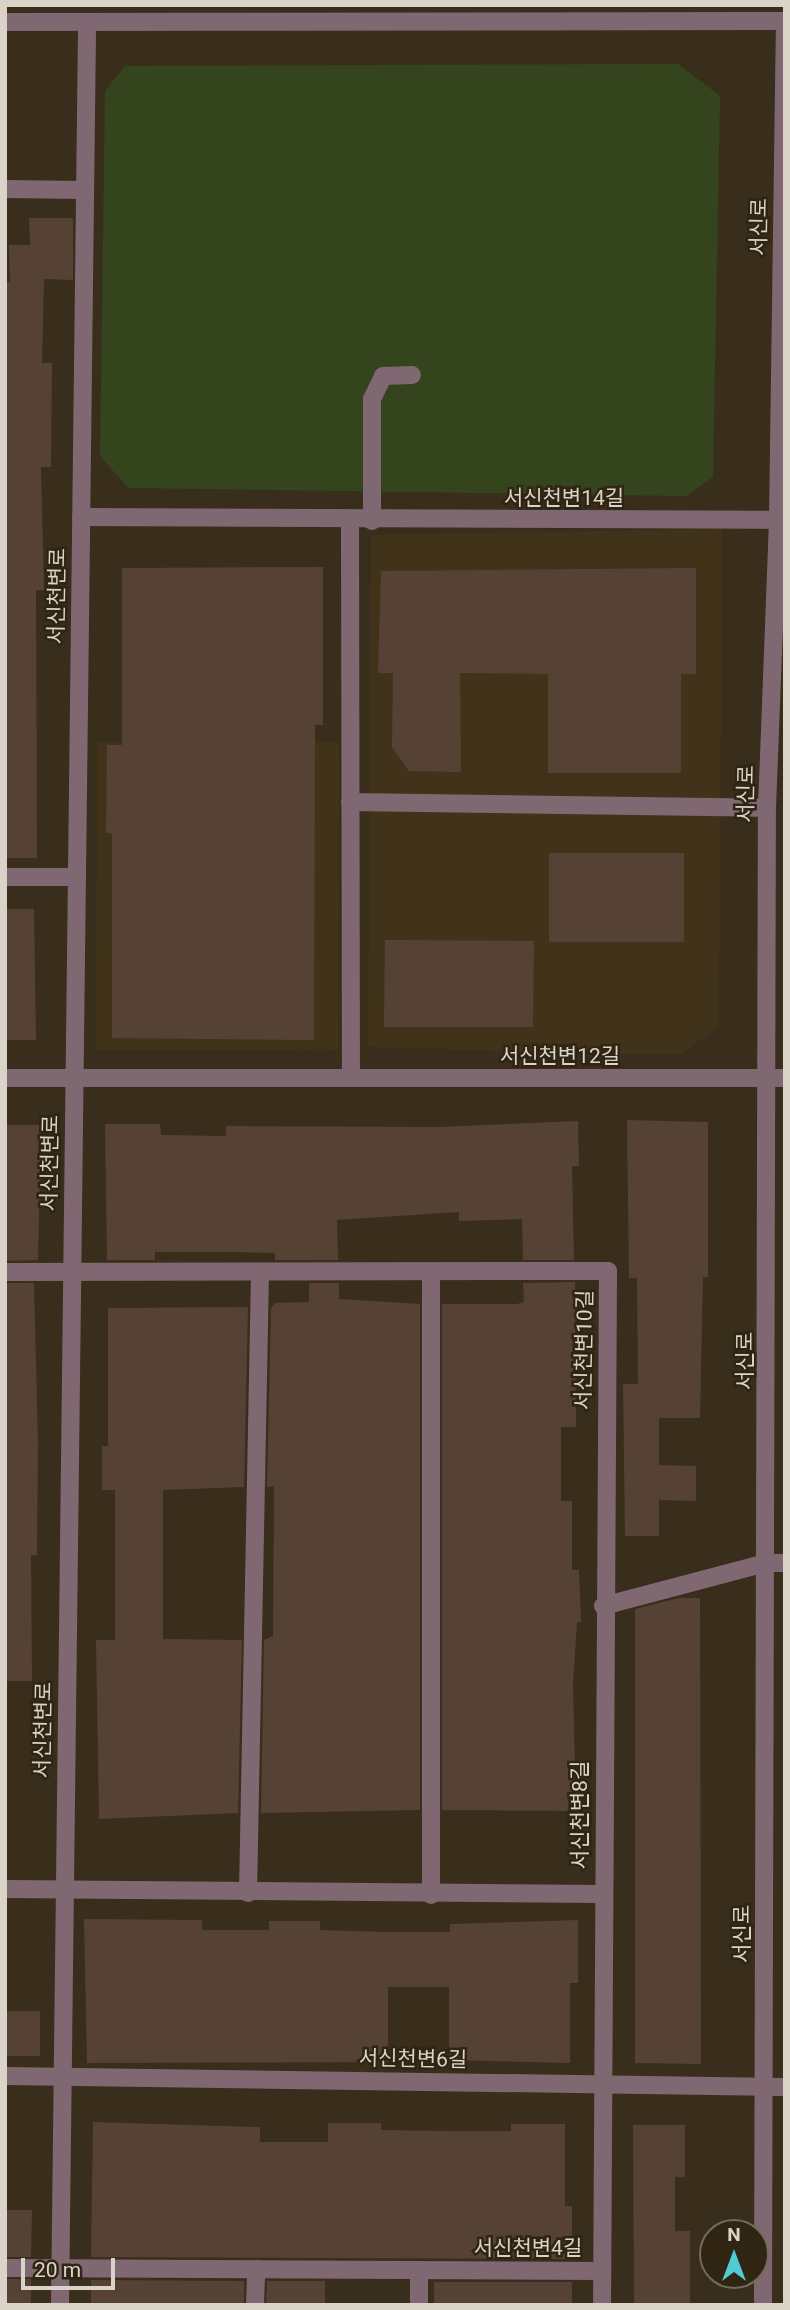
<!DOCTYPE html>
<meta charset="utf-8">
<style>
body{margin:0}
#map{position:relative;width:790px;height:2310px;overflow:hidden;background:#392e1c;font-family:Roboto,"Noto Sans KR",sans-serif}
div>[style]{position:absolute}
.built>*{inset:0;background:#41331a}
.green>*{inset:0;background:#34441c}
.building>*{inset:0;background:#554235}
.minor>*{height:18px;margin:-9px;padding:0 9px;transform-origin:9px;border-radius:9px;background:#806872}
span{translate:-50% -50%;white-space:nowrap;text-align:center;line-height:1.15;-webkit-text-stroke:5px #2f2512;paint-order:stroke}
.street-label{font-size:21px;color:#dad3c8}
.frame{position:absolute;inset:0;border:7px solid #dad3c8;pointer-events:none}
.north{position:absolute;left:699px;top:2219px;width:70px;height:70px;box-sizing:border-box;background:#2f2512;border:2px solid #736b5b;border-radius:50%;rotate:0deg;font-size:19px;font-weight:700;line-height:28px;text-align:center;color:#dad3c8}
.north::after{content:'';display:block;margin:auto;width:24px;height:32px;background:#51ccd4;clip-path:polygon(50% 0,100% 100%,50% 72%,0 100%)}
.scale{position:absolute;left:21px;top:2258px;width:94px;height:32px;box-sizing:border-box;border:4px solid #dad3c8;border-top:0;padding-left:9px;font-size:21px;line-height:24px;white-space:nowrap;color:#dad3c8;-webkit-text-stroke:5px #2f2512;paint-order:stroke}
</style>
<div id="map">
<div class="built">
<div style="clip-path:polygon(722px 529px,719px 1027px,680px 1055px,368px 1047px,371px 535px)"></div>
<div style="clip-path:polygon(97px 742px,339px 742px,338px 1049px,96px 1050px)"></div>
</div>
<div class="green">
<div style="clip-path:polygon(678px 64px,720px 96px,713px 477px,686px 496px,128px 488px,100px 456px,105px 91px,125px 66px)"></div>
</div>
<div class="building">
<div style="clip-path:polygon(29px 218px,73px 218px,73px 280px,44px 279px,42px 363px,52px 363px,51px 467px,41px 467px,44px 590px,36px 590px,37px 858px,5px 858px,5px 282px,10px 282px,9px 245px,30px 245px)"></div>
<div style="clip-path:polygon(323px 567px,323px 725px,315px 725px,314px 1040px,112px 1038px,112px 833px,106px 833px,107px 745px,122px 745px,122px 568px)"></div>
<div style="clip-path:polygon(696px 568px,696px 674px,681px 674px,681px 773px,548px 773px,548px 674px,460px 673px,461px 772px,409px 771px,392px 747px,393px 673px,378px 673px,381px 571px)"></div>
<div style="clip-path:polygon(549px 853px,684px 853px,684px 942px,549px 942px)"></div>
<div style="clip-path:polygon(5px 909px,34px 909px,36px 1040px,5px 1040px)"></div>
<div style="clip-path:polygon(385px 940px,534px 941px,533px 1027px,384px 1027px)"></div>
<div style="clip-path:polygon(627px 1120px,708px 1122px,708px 1277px,703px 1277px,700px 1418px,659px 1418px,659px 1465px,696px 1466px,696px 1501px,659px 1500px,659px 1536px,625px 1536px,623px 1384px,638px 1384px,637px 1278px,629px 1278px)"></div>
<div style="clip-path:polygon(578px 1121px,579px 1166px,572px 1166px,574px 1260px,523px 1260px,522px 1219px,459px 1221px,459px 1212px,337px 1220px,338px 1260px,275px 1260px,275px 1253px,230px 1252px,155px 1252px,155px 1260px,107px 1260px,105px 1124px,160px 1124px,161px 1135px,226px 1136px,226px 1126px,440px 1127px)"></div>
<div style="clip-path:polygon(5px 1125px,41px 1125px,38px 1260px,5px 1261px)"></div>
<div style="clip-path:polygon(575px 1282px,576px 1427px,561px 1427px,561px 1501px,572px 1501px,572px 1570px,579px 1570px,581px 1622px,577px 1622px,573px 1684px,576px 1811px,442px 1810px,442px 1304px,517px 1304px,524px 1302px,523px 1283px)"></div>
<div style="clip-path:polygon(5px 1283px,34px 1283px,38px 1444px,37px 1555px,31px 1555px,32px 1681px,5px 1681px)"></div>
<div style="clip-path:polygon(309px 1283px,339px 1283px,339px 1299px,420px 1304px,420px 1810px,261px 1813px,264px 1640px,273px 1636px,274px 1486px,267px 1487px,271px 1308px,275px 1303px,309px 1302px)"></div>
<div style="clip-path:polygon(248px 1307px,244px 1487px,163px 1490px,163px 1639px,242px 1640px,238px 1813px,99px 1819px,96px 1640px,115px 1640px,115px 1490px,102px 1490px,102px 1446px,108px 1446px,108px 1308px)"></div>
<div style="clip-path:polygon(679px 1598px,700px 1598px,701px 2064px,635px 2063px,635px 1609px)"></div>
<div style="clip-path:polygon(84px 1919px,202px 1920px,202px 1930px,269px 1930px,269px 1921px,320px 1921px,320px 1930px,385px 1932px,450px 1932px,450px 1924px,578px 1920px,578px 1983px,570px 1983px,570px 2063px,449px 2060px,449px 1987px,388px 1987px,388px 2062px,87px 2063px)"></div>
<div style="clip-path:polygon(5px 2011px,40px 2011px,40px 2056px,5px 2056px)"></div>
<div style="clip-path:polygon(93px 2122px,260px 2127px,260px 2142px,328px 2142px,328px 2123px,381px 2123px,381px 2130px,446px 2131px,511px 2131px,511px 2124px,565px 2124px,565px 2206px,572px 2206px,572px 2259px,91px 2257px)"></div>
<div style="clip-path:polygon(633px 2125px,685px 2125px,685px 2177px,675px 2177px,675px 2231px,690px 2231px,690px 2305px,634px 2305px)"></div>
<div style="clip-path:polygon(5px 2210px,32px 2210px,31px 2257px,5px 2257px)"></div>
<div style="clip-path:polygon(5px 2279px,31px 2279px,31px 2305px,5px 2305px)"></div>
<div style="clip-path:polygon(91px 2280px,244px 2281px,244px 2305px,91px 2305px)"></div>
<div style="clip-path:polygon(267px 2281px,325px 2281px,325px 2305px,266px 2305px)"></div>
<div style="clip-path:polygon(434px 2282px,572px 2282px,572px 2305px,434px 2305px)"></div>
</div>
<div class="minor">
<div style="left:5px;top:22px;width:780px;rotate:-0.07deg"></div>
<div style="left:5px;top:189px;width:80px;rotate:0.7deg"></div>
<div style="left:81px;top:517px;width:704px;rotate:0.24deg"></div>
<div style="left:350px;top:521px;width:557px;rotate:89.9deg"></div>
<div style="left:372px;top:521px;width:122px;rotate:-90deg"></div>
<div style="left:372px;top:399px;width:25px;rotate:-64deg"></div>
<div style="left:383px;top:376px;width:29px;rotate:-2deg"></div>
<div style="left:350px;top:802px;width:417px;rotate:0.8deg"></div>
<div style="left:5px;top:877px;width:72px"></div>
<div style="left:5px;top:1078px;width:780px"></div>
<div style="left:5px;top:1272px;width:603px;rotate:-0.1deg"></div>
<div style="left:608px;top:1271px;width:1034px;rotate:90.33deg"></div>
<div style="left:431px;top:1272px;width:623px;rotate:90deg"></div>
<div style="left:603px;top:1606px;width:169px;rotate:-14.8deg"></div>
<div style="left:766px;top:1563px;width:19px"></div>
<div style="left:5px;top:1889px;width:598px;rotate:0.48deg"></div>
<div style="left:248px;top:1893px;width:621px;rotate:-88.89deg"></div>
<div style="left:5px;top:2076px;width:780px;rotate:0.81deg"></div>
<div style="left:5px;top:2268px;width:597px;rotate:0.29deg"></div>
<div style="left:60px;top:2305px;width:2283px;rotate:-89.32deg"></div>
<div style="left:255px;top:2305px;width:36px;rotate:-88deg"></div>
<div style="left:419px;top:2305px;width:35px;rotate:-90deg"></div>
<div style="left:763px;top:2305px;width:1497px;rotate:-89.85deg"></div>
<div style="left:767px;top:808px;width:288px;rotate:-87.8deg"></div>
<div style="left:778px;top:520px;width:494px;rotate:-89.2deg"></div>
</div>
<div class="street-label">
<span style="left:759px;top:227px;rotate:-89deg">서신로</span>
<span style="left:564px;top:498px">서신천변14길</span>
<span style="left:57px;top:596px;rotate:-89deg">서신천변로</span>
<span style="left:746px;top:794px;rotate:-89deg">서신로</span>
<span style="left:560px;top:1056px">서신천변12길</span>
<span style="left:50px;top:1163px;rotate:-89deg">서신천변로</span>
<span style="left:584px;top:1350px;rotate:-89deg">서신천변10길</span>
<span style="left:745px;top:1361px;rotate:-90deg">서신로</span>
<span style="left:43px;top:1730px;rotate:-89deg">서신천변로</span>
<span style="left:580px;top:1815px;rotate:-90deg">서신천변8길</span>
<span style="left:742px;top:1934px;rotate:-90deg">서신로</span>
<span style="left:413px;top:2059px;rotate:1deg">서신천변6길</span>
<span style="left:528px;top:2248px">서신천변4길</span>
</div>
<div class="frame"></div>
<div class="north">N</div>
<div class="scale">20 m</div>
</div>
